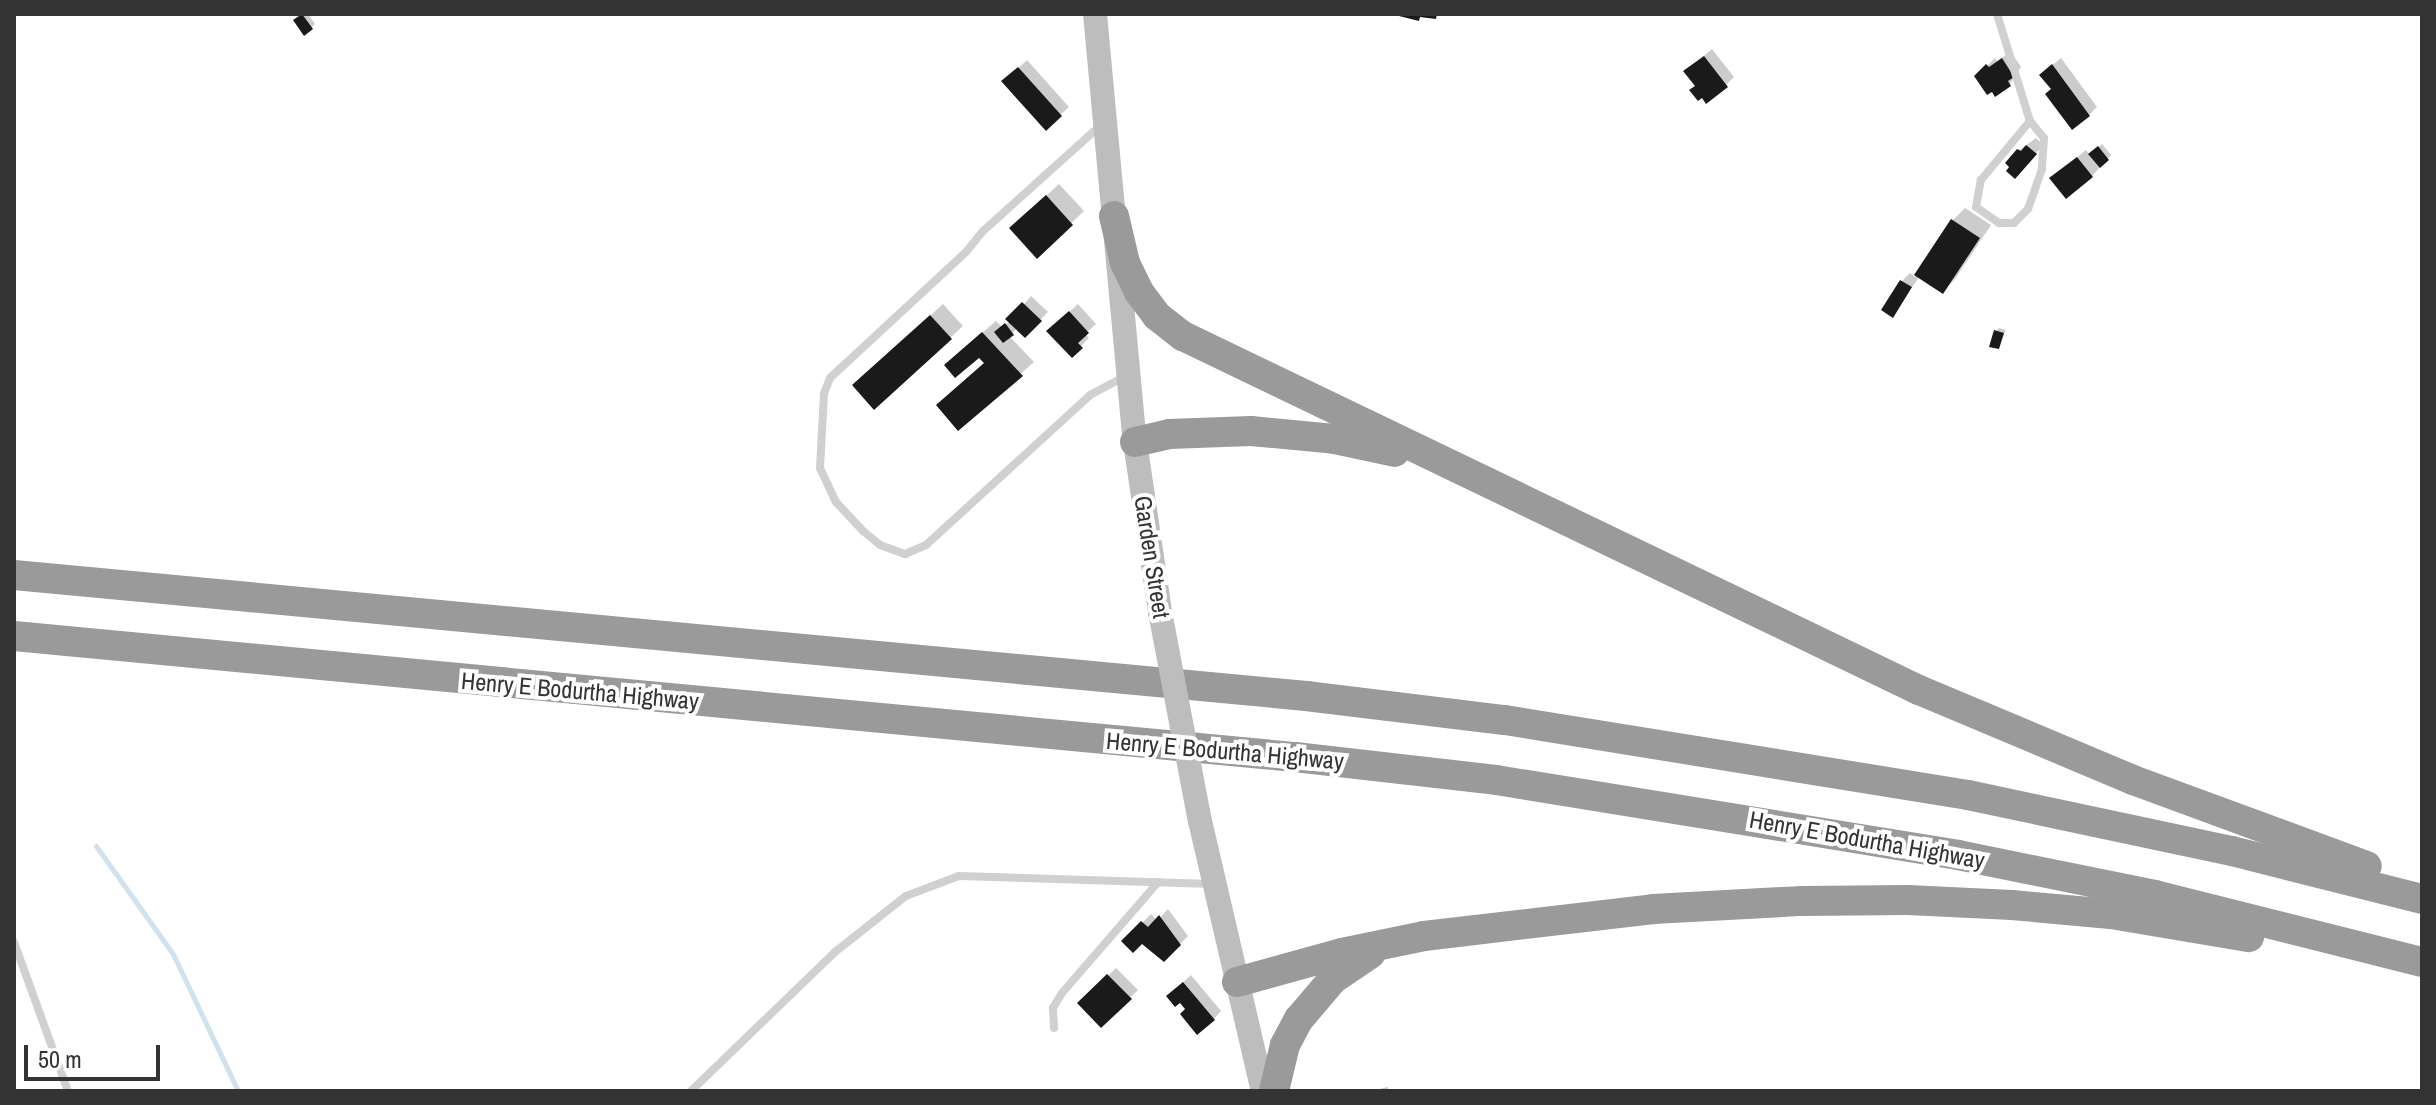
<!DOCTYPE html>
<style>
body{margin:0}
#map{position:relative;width:2436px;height:1105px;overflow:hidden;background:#fff;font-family:"Archivo Narrow",sans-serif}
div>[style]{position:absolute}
.shadow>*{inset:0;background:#0003}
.stream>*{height:5px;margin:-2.5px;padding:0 2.5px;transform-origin:2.5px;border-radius:2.5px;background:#cfe2ee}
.building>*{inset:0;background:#1a1a1a}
.lane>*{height:8px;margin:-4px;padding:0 4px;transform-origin:4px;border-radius:4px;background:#d0d0d0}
.secondary>*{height:24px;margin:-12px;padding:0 12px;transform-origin:12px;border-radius:12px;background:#bdbdbd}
.highway>*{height:30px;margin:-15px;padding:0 15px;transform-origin:15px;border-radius:15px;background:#9a9a9a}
.secondary-bridge>*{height:24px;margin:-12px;padding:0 12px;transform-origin:12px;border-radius:12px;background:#bdbdbd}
span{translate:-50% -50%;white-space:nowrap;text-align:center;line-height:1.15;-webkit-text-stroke:8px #fff;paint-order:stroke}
.street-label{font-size:24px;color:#333}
.frame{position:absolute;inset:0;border:16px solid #333;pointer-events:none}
.scale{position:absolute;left:24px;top:1045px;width:136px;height:36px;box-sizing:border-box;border:4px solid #333;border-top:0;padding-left:10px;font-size:24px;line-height:28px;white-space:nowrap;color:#333;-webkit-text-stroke:6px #fff;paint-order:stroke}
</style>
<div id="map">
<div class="shadow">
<div style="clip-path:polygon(303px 14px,308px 14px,315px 24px,305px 33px,296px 21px)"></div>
<div style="clip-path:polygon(1712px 49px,1734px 77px,1726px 85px,1697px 86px,1694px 64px)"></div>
<div style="clip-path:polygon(2011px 52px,2021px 67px,2010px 84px,1977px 76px,1995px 58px,1997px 61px)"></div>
<div style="clip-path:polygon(2061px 58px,2097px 107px,2089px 115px,2053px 89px,2050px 67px)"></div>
<div style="clip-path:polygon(1027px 60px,1069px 107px,1046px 128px,1012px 74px)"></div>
<div style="clip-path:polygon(2036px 138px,2043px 145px,2023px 169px,2019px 150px)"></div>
<div style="clip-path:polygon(2102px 144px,2111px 155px,2092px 176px,2060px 171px,2086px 150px,2090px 155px)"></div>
<div style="clip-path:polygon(1059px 184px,1084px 211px,1037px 256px,1024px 216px)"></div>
<div style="clip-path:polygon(1965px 208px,1991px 225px,1955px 279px,1943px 292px,1920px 276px,1892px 315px,1902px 281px,1910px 273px,1915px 277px,1953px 220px)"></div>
<div style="clip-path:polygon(1031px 296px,1048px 312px,1025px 335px,1018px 328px,1009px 336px,1034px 362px,958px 428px,986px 362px,980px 355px,959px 353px,996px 321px,1002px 327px,1010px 321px)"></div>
<div style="clip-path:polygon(943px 304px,963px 326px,950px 338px,867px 373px)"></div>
<div style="clip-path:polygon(1078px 304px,1096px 324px,1085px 334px,1089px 338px,1072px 355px,1049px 331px)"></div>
<div style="clip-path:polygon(1999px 328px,2006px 330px,1998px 347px,1996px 331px)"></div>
<div style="clip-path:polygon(1168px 909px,1188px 936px,1164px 960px,1142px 942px,1124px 941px,1151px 914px,1157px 921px)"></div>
<div style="clip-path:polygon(1116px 968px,1138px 990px,1101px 1026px,1079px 1003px)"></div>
<div style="clip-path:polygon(1191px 975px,1221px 1011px,1214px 1019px,1188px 1009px,1177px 988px)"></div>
<div style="clip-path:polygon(1388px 1087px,1389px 1091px,1370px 1091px)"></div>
</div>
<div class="stream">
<div style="left:96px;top:846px;width:133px;rotate:54.5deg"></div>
<div style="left:173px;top:954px;width:152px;rotate:64.6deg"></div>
</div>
<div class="building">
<div style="clip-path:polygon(302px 14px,313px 29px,304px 36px,293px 20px)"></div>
<div style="clip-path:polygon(1391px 14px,1437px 14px,1436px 19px,1420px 17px,1419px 21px)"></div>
<div style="clip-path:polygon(1704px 56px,1728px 87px,1706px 104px,1702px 98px,1698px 101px,1689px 90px,1695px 86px,1683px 71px)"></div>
<div style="clip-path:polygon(2002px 58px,2014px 77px,2008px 81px,2011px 86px,1995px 97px,1992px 92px,1987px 95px,1974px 76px,1986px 64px,1989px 67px)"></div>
<div style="clip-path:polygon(2052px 64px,2090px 116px,2072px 130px,2045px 94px,2051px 89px,2039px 75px)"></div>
<div style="clip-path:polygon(1018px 67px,1062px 116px,1046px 131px,1001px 81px)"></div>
<div style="clip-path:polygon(2026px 145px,2037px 154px,2015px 179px,2006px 171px,2009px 167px,2005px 163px,2017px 149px,2021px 151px)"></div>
<div style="clip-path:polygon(2098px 146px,2109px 160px,2100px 168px,2088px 154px)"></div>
<div style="clip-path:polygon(2077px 157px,2093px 177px,2066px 199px,2049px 178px)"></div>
<div style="clip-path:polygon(1046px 195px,1073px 225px,1037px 259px,1009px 228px)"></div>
<div style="clip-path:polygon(1951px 219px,1980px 238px,1943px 294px,1914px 275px)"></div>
<div style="clip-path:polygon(1900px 280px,1912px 287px,1893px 318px,1881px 310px)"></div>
<div style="clip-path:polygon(1022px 302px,1042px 321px,1025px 338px,1005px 319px)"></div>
<div style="clip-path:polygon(1069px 311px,1089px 333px,1078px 343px,1083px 348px,1072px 358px,1046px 331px)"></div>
<div style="clip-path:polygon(930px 315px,952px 339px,874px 410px,852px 385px)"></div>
<div style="clip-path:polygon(1005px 323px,1014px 335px,1003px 343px,994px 332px)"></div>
<div style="clip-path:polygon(1994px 330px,2004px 333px,1999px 349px,1989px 347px)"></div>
<div style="clip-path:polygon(982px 332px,1023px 376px,958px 431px,936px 405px,984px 363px,979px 358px,955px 378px,944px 365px)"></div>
<div style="clip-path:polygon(1159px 915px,1181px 945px,1164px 962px,1142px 944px,1133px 953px,1121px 941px,1141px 921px,1148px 927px)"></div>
<div style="clip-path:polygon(1107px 974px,1132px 999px,1101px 1028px,1077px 1003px)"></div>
<div style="clip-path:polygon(1183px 982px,1215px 1020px,1197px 1035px,1180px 1014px,1185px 1009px,1180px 1003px,1175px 1007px,1166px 996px)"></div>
</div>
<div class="lane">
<div style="left:1997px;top:14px;width:112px;rotate:72.9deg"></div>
<div style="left:2030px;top:121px;width:22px;rotate:51deg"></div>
<div style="left:2044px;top:138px;width:31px;rotate:94deg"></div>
<div style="left:2042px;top:169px;width:42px;rotate:109.3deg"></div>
<div style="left:2028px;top:209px;width:20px;rotate:135deg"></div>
<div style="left:2014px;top:223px;width:15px;rotate:180deg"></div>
<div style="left:1999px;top:223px;width:28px;rotate:-145deg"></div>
<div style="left:1976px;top:207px;width:27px;rotate:-80deg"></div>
<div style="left:1981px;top:180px;width:77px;rotate:-50.3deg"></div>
<div style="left:1102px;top:124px;width:160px;rotate:138deg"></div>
<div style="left:983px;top:231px;width:27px;rotate:129deg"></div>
<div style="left:966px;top:252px;width:185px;rotate:137.2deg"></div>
<div style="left:830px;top:378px;width:17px;rotate:111deg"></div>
<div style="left:824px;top:394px;width:74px;rotate:93.1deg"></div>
<div style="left:820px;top:468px;width:38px;rotate:65deg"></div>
<div style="left:836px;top:502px;width:40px;rotate:47deg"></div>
<div style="left:863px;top:531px;width:22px;rotate:39deg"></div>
<div style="left:880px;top:545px;width:27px;rotate:20deg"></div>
<div style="left:905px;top:554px;width:23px;rotate:-23deg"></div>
<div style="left:926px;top:545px;width:222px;rotate:-42.4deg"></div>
<div style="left:1090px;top:395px;width:40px;rotate:-28deg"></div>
<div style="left:14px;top:942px;width:158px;rotate:70.1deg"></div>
<div style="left:1054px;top:1028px;width:20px;rotate:-93deg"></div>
<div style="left:1053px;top:1008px;width:17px;rotate:-59deg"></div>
<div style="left:1062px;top:993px;width:147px;rotate:-49.1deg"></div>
<div style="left:691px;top:1091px;width:200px;rotate:-44deg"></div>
<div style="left:835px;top:952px;width:90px;rotate:-38.3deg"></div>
<div style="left:906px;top:896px;width:57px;rotate:-20.7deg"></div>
<div style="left:959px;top:876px;width:252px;rotate:1.8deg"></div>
</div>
<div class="secondary">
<div style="left:1095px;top:14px;width:430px;rotate:84.7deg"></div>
<div style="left:1135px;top:442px;width:172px;rotate:81.6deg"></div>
<div style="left:1200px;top:821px;width:277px;rotate:76.9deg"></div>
</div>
<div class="highway">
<div style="left:1114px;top:216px;width:48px;rotate:76.8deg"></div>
<div style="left:1125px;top:263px;width:32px;rotate:64deg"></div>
<div style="left:1139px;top:292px;width:30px;rotate:53deg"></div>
<div style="left:1157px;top:316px;width:33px;rotate:38deg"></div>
<div style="left:1183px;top:336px;width:817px;rotate:25.69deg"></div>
<div style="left:1919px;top:690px;width:232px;rotate:22.8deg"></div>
<div style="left:2133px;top:780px;width:249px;rotate:20.2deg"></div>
<div style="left:1135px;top:442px;width:35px;rotate:-13deg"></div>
<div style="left:1169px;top:434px;width:82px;rotate:-2.1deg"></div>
<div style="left:1251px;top:431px;width:84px;rotate:5.4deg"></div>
<div style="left:1335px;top:439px;width:61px;rotate:12.2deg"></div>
<div style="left:14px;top:575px;width:1298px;rotate:5.35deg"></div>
<div style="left:1306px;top:696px;width:200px;rotate:6.9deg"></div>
<div style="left:1505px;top:720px;width:469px;rotate:9.2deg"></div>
<div style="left:1968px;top:795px;width:270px;rotate:12deg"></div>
<div style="left:2232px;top:851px;width:196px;rotate:14.2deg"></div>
<div style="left:14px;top:636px;width:1287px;rotate:5.4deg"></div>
<div style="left:1295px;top:757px;width:202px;rotate:6.5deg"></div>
<div style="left:1496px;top:780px;width:468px;rotate:9.2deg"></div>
<div style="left:1958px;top:855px;width:201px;rotate:11.5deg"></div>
<div style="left:2155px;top:895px;width:275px;rotate:14.1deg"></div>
<div style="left:1237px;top:982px;width:109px;rotate:-15.4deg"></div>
<div style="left:1342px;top:953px;width:84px;rotate:-11.7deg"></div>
<div style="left:1424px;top:936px;width:231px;rotate:-6.7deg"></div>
<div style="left:1653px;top:909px;width:150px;rotate:-3.1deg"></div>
<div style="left:1803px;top:901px;width:105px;rotate:-0.5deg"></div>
<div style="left:1908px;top:900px;width:104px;rotate:2.8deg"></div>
<div style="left:2012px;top:905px;width:99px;rotate:5.2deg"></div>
<div style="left:2111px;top:914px;width:140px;rotate:9.5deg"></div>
<div style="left:1274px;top:1091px;width:47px;rotate:-76.6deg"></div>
<div style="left:1285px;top:1045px;width:30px;rotate:-62deg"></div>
<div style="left:1299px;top:1019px;width:52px;rotate:-49.6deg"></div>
<div style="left:1333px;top:979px;width:45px;rotate:-34deg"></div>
</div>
<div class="secondary-bridge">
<div style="left:1160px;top:612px;width:213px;rotate:79.2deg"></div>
</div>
<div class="street-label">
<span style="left:1152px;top:557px;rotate:81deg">Garden Street</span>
<span style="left:580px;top:691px;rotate:5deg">Henry E Bodurtha Highway</span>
<span style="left:1225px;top:751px;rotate:5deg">Henry E Bodurtha Highway</span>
<span style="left:1867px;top:840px;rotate:10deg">Henry E Bodurtha Highway</span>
</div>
<div class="frame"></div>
<div class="scale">50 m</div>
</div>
